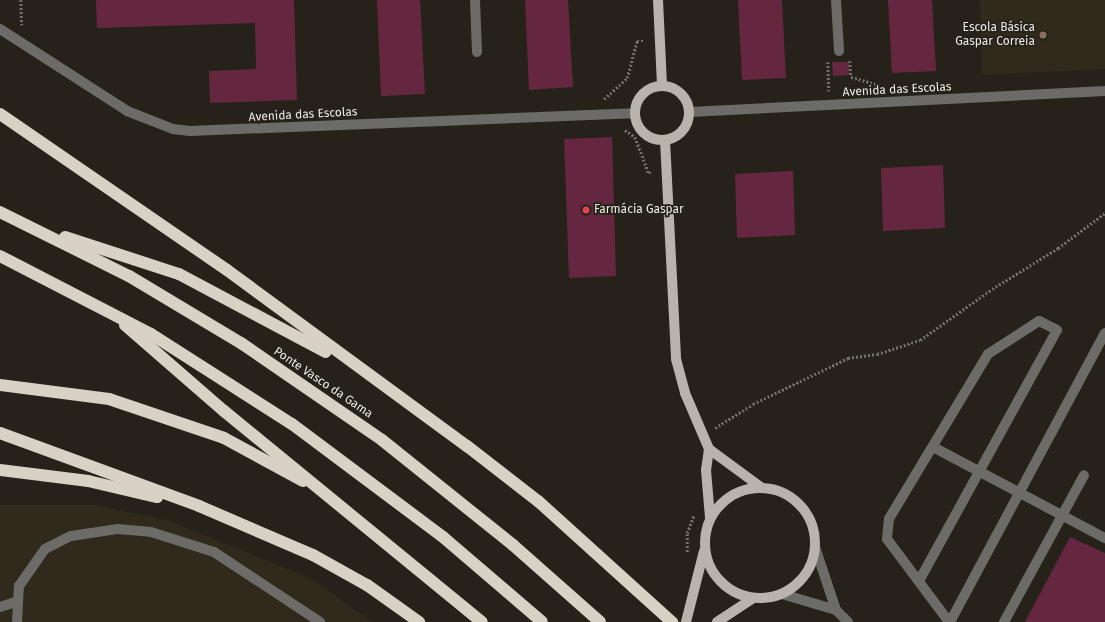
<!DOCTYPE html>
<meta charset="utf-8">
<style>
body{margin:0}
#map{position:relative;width:1105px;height:622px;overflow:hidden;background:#26221a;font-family:"Fira Sans",sans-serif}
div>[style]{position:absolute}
.built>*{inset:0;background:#302a1c}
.building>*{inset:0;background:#652740}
.path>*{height:2.5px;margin-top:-1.25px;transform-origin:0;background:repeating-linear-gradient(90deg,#737069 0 2px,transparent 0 4px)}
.minor>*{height:10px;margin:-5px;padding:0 5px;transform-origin:5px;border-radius:5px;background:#6d6b67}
.major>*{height:10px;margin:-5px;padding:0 5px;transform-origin:5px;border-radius:5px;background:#b9b4ab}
.major>.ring{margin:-5px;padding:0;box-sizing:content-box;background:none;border:10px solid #b9b4ab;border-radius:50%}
.highway>*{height:12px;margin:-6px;padding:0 6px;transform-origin:6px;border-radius:6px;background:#d7d1c6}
.dots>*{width:11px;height:11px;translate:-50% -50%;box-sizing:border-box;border:2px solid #26221a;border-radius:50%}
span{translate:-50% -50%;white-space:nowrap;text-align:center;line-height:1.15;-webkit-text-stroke:3.5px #26221a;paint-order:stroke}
.poi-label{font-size:12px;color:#ebe9e3}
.right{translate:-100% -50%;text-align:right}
.left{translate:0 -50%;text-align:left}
.street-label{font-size:12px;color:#ebe9e3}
</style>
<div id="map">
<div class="built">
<div style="clip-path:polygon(980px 0,1105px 0,1105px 69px,982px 75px)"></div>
<div style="clip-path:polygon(0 505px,95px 505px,170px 521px,314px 580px,372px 622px,0 622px)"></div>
</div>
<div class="building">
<div style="clip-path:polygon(96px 0,294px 0,297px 100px,210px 103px,209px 71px,256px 69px,255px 23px,97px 28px)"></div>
<div style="clip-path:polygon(377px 0,420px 0,425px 94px,381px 96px)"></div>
<div style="clip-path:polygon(525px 0,568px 0,573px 87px,529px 90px)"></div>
<div style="clip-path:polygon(738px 0,782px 0,786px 78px,742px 80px)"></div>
<div style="clip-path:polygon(888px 0,932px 0,936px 71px,892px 73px)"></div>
<div style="clip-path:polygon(832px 62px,849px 62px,849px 75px,833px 76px)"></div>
<div style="clip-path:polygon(612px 137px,616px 276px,569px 278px,564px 139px)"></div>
<div style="clip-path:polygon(943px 165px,945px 228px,883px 231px,881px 168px)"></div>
<div style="clip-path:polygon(793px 171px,795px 235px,737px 238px,735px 174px)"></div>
<div style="clip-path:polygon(1070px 537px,1105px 553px,1105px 622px,1025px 622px)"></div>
</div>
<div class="path">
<div style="left:21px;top:0;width:25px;rotate:88deg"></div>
<div style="left:850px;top:61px;width:16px;rotate:86deg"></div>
<div style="left:851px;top:77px;width:32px;rotate:16deg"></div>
<div style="left:828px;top:62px;width:29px;rotate:88deg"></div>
<div style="left:604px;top:99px;width:31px;rotate:-42deg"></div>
<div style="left:627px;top:78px;width:38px;rotate:-75deg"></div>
<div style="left:637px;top:41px;width:8px"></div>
<div style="left:625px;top:130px;width:12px;rotate:35deg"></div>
<div style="left:635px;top:137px;width:39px;rotate:69deg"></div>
<div style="left:649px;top:173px;width:4px"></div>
<div style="left:715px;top:428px;width:45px;rotate:-32.3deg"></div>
<div style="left:753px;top:404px;width:106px;rotate:-25.8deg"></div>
<div style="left:848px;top:358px;width:29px;rotate:-8deg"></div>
<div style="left:877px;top:354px;width:45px;rotate:-18deg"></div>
<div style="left:920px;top:340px;width:88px;rotate:-35.3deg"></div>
<div style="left:992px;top:289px;width:78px;rotate:-31.8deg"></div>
<div style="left:1058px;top:248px;width:59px;rotate:-36.7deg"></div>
<div style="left:687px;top:552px;width:19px;rotate:-90deg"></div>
<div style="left:687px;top:533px;width:19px;rotate:-69deg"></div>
</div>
<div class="minor">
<div style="left:475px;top:0;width:52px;rotate:87.8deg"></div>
<div style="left:836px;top:0;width:51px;rotate:86.6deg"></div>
<div style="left:0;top:29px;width:151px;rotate:32.8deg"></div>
<div style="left:127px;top:111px;width:49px;rotate:21.4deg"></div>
<div style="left:173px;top:129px;width:17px;rotate:7deg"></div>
<div style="left:190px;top:131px;width:444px;rotate:-2.3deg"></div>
<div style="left:690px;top:112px;width:416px;rotate:-2.9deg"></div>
<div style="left:933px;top:447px;width:195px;rotate:27.9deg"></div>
<div style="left:815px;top:547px;width:66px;rotate:71.6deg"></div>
<div style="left:836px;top:610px;width:17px;rotate:45deg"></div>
<div style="left:919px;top:581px;width:286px;rotate:-61.2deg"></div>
<div style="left:1057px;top:330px;width:20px;rotate:-153deg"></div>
<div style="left:1039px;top:321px;width:61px;rotate:147.1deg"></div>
<div style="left:988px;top:354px;width:192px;rotate:121deg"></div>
<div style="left:889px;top:519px;width:20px;rotate:96deg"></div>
<div style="left:887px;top:539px;width:104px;rotate:53.2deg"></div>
<div style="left:782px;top:594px;width:56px;rotate:16.5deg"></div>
<div style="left:0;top:607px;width:19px;rotate:-18deg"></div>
<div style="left:17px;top:622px;width:36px;rotate:-87deg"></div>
<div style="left:19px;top:586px;width:45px;rotate:-54.9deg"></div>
<div style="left:45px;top:549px;width:29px;rotate:-27deg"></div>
<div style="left:71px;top:536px;width:48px;rotate:-8.5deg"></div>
<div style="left:118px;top:529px;width:33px;rotate:5deg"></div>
<div style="left:151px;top:532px;width:66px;rotate:17.6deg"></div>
<div style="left:214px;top:552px;width:127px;rotate:33.4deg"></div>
<div style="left:950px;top:622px;width:328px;rotate:-61.8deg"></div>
<div style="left:1004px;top:622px;width:167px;rotate:-61.4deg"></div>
</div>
<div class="major">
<div style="left:658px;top:0;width:85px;rotate:87.3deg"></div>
<div class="ring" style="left:635px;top:86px;width:44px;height:44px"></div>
<div style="left:665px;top:140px;width:219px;rotate:87.1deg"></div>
<div style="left:676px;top:359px;width:35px;rotate:75deg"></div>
<div style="left:685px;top:393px;width:61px;rotate:66.8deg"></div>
<div style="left:709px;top:449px;width:66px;rotate:36.3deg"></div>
<div style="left:709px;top:449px;width:21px;rotate:98deg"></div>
<div style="left:706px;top:470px;width:48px;rotate:85.2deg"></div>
<div class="ring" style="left:705px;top:488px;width:100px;height:100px"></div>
<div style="left:686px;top:622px;width:73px;rotate:-75.8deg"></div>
<div style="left:717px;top:622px;width:42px;rotate:-33.3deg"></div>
</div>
<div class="highway">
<div style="left:0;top:114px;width:275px;rotate:34.5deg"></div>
<div style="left:227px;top:270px;width:298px;rotate:36.3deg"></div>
<div style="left:467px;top:446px;width:90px;rotate:37.8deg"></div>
<div style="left:538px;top:501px;width:181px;rotate:42.1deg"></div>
<div style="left:0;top:212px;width:144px;rotate:26.4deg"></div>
<div style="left:129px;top:276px;width:131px;rotate:30.9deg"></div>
<div style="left:241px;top:343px;width:171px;rotate:34.5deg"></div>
<div style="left:382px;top:440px;width:168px;rotate:38.7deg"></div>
<div style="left:513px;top:545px;width:116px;rotate:41.5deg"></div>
<div style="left:65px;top:237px;width:120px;rotate:18deg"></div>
<div style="left:179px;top:274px;width:166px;rotate:28deg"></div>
<div style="left:0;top:256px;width:170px;rotate:27.3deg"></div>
<div style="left:151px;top:334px;width:167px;rotate:32.6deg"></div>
<div style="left:292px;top:424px;width:189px;rotate:36.8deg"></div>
<div style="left:443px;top:537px;width:130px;rotate:40.6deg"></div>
<div style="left:125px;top:325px;width:131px;rotate:41deg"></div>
<div style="left:224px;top:411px;width:333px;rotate:39.3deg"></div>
<div style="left:0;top:385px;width:110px;rotate:7.3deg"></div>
<div style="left:109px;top:399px;width:121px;rotate:18.7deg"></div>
<div style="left:224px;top:438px;width:90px;rotate:28.6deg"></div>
<div style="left:0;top:433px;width:212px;rotate:20.1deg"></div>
<div style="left:199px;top:506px;width:124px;rotate:23.3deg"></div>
<div style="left:313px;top:555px;width:62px;rotate:29.1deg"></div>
<div style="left:367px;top:585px;width:64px;rotate:35.4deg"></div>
<div style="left:0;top:470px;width:89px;rotate:7.1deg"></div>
<div style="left:88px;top:481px;width:71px;rotate:13.1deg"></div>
</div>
<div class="dots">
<div style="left:1043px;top:35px;background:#8d6e63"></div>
<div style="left:586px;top:210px;background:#e0444e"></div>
</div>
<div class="poi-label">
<span class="right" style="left:1035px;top:35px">Escola Básica<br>Gaspar Correia</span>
<span class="left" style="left:594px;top:210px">Farmácia Gaspar</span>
</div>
<div class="street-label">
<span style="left:897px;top:90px;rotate:-3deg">Avenida das Escolas</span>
<span style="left:303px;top:115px;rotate:-3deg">Avenida das Escolas</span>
<span style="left:323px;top:383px;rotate:34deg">Ponte Vasco da Gama</span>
</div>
</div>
